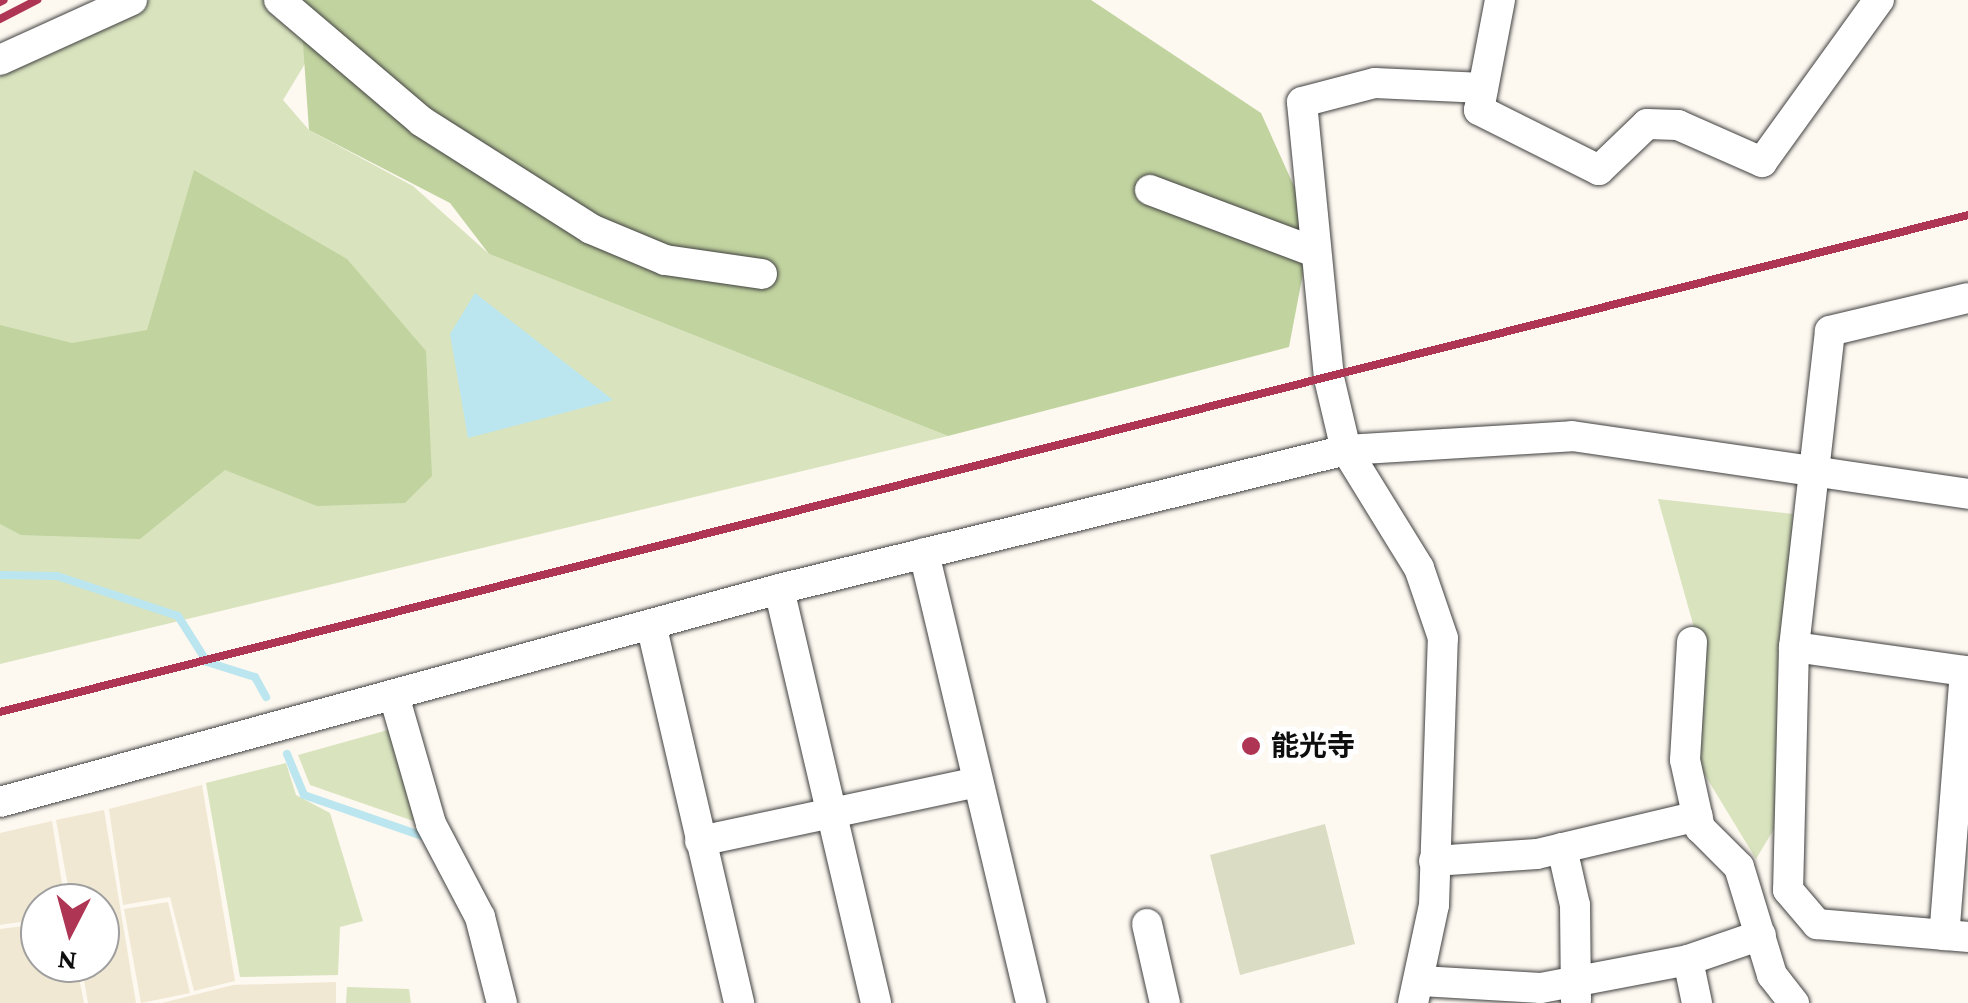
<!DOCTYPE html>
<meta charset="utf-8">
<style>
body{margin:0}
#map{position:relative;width:1968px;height:1003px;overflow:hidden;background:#fdf8f0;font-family:"Crimson Pro","Noto Sans JP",serif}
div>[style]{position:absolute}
.farmland>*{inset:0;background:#f1e8d3}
.green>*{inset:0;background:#d9e4be}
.forest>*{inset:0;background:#c1d39f}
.cemetery>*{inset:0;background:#daddc3}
.water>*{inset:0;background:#bbe6ef}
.stream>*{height:8px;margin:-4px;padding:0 4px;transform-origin:4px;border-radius:4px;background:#bbe6ef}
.roads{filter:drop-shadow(0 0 2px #414141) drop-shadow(0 0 2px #414141)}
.minor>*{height:30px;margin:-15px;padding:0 15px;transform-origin:15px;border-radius:15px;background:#fff}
.rail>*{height:8px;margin:-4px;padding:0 4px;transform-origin:4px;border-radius:4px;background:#ae3654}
.dots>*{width:28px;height:28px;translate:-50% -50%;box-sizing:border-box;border:5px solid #fff;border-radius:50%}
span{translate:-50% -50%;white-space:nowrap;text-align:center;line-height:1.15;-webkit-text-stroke:10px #fff;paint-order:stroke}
.poi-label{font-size:28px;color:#0e0e0e;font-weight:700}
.left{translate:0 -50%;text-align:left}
.north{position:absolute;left:20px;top:883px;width:100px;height:100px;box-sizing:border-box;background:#fff;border:2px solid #9f9f9f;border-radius:50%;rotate:186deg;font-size:28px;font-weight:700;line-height:40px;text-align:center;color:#0e0e0e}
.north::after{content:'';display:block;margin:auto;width:35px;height:45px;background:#ae3654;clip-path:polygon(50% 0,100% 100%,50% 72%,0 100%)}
</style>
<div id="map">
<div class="farmland">
<div style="clip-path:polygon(202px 785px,235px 981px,194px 991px,170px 897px,123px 905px,109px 809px)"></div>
<div style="clip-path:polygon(104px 810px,136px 1003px,88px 1003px,81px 963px,100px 963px,100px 903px,71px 903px,56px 820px)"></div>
<div style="clip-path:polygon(52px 821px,65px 903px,40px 903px,40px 919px,0 925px,0 833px)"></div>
<div style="clip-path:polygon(168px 902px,190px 993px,141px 1003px,124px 909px)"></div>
<div style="clip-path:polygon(40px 924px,40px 963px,76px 963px,84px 1003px,0 1003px,0 929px)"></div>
<div style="clip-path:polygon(336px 982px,336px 1003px,162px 1003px,233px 985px)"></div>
</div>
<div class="green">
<div style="clip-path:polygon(129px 0,268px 0,323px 34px,283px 100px,309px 130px,413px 186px,489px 254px,948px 436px,0 664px,0 60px)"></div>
<div style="clip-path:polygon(1658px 499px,1793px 514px,1774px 829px,1756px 859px,1697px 762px,1705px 667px)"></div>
<div style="clip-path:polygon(395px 728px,422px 824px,310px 785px,298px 755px)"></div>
<div style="clip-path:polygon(286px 763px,296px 795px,330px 813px,363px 921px,340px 927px,338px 975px,240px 977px,206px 783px)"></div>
<div style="clip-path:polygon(347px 987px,409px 989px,411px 1003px,346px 1003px)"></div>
</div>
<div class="forest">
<div style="clip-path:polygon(285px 0,1091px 0,1261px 113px,1312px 226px,1289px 347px,948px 436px,489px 254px,450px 203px,309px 130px,301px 15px)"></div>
<div style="clip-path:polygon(194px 170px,347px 259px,426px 351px,432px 476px,405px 503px,317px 506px,225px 470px,140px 539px,21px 535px,0 524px,0 325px,72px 343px,147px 330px)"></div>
</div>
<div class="cemetery">
<div style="clip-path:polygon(1325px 824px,1355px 944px,1240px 975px,1210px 855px)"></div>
</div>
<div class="water">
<div style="clip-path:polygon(475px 293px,613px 400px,468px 438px,450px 334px)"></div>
</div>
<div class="stream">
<div style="left:0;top:575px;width:57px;rotate:1deg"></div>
<div style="left:57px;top:576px;width:127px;rotate:18.3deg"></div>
<div style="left:178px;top:616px;width:54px;rotate:57.8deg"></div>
<div style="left:207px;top:662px;width:50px;rotate:17.4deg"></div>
<div style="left:255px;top:677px;width:23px;rotate:61deg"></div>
<div style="left:287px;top:754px;width:44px;rotate:67.5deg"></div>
<div style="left:304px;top:795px;width:128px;rotate:19.1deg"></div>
</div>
<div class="roads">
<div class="minor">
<div style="left:279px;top:0;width:187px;rotate:40.4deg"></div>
<div style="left:421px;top:121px;width:201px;rotate:32.4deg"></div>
<div style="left:591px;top:229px;width:80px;rotate:22.7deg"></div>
<div style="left:665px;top:260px;width:98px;rotate:8.2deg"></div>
<div style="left:1500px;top:0;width:112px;rotate:100.8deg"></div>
<div style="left:1479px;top:110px;width:134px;rotate:26.6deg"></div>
<div style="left:1599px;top:170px;width:66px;rotate:-43.8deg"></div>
<div style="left:1647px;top:124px;width:31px;rotate:2deg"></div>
<div style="left:1678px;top:125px;width:92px;rotate:23.8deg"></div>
<div style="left:1762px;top:162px;width:200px;rotate:-54.2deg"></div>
<div style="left:0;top:60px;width:145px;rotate:-24.4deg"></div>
<div style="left:1150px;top:190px;width:176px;rotate:20.6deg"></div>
<div style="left:1968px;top:298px;width:142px;rotate:166.6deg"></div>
<div style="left:1830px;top:331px;width:318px;rotate:96.5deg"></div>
<div style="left:1794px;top:647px;width:243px;rotate:91.4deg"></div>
<div style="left:1788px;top:890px;width:45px;rotate:49.5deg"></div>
<div style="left:1817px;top:924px;width:152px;rotate:4.9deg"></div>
<div style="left:924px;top:553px;width:463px;rotate:76.6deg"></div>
<div style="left:779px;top:589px;width:425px;rotate:76.8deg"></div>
<div style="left:651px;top:624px;width:389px;rotate:76.9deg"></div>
<div style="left:1692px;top:642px;width:118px;rotate:93.4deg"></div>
<div style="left:1685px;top:760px;width:70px;rotate:77.6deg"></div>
<div style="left:1700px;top:828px;width:55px;rotate:45deg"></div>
<div style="left:1739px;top:867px;width:113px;rotate:73deg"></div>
<div style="left:1772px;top:975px;width:36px;rotate:52deg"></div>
<div style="left:1794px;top:647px;width:173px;rotate:8deg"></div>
<div style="left:1965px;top:671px;width:265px;rotate:94.5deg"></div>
<div style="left:395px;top:699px;width:130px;rotate:73.9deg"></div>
<div style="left:431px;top:824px;width:105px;rotate:62.2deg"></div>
<div style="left:480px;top:917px;width:89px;rotate:75.7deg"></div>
<div style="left:0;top:802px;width:808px;rotate:-15.29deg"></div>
<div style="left:779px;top:589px;width:584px;rotate:-13.77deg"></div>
<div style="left:1346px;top:450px;width:226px;rotate:-3.5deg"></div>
<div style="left:1572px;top:436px;width:400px;rotate:8.3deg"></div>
<div style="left:700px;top:841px;width:284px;rotate:-12deg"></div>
<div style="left:1562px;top:848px;width:58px;rotate:77.2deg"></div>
<div style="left:1575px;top:905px;width:95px;rotate:89.4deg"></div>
<div style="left:1434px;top:861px;width:103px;rotate:-3.9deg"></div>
<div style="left:1537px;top:854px;width:165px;rotate:-13.3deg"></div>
<div style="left:1147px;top:924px;width:81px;rotate:77.2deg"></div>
<div style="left:1688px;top:960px;width:44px;rotate:78.2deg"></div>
<div style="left:1421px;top:981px;width:120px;rotate:3.3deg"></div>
<div style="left:1541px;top:988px;width:150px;rotate:-10.8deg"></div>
<div style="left:1688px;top:960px;width:77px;rotate:-18.9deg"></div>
<div style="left:1413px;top:1003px;width:100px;rotate:-77.9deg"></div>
<div style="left:1434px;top:905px;width:267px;rotate:-88.1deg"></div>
<div style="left:1443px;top:638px;width:74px;rotate:-108.9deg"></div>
<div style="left:1419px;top:568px;width:139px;rotate:-121.7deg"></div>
<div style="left:1346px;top:450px;width:74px;rotate:-103.3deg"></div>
<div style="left:1329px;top:378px;width:277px;rotate:-95.6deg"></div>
<div style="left:1302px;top:102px;width:75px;rotate:-14.6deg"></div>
<div style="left:1375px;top:83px;width:108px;rotate:2.7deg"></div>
</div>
</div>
<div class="rail">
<div style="left:0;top:2px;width:4px;rotate:-27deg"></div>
<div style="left:0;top:19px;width:42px;rotate:-27.2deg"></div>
<div style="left:0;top:712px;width:2030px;rotate:-14.17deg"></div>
</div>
<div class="dots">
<div style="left:1251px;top:746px;background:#ae3654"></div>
</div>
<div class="poi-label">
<span class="left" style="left:1271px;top:746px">能光寺</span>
</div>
<div class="north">N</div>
</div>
